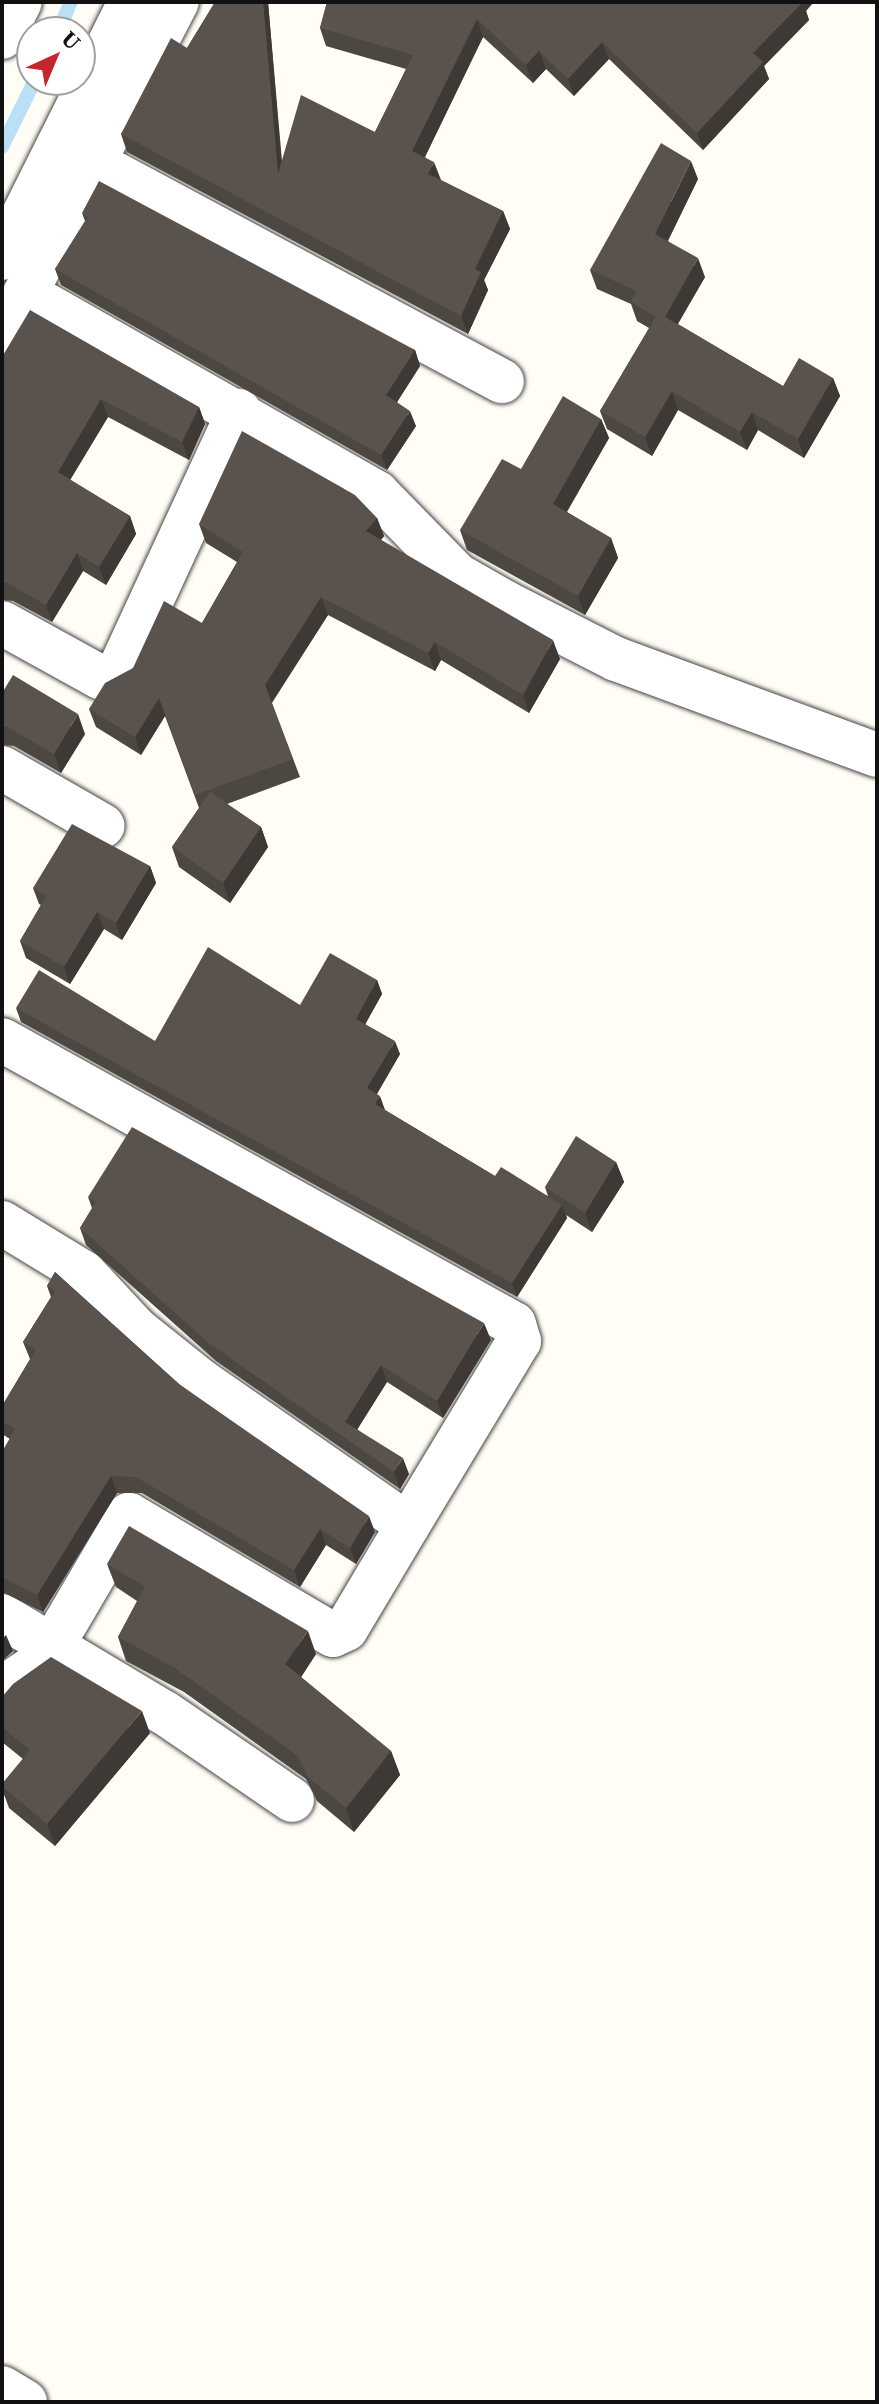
<!DOCTYPE html>
<style>
body{margin:0}
#map{position:relative;width:879px;height:2404px;overflow:hidden;background:#fffdf5;font-family:"Source Serif 4",serif}
div>[style]{position:absolute}
.stream>*{height:14px;margin:-7px;padding:0 7px;transform-origin:7px;border-radius:7px;background:#b9e0f7}
.roads{filter:drop-shadow(0 0 2px #444) drop-shadow(0 0 2px #444)}
.minor>*{height:44px;margin:-22px;padding:0 22px;transform-origin:22px;border-radius:22px;background:#fff}
.wall>*{inset:0;background:#4d4742}
.shaded-wall>*{inset:0;background:#3f3936}
.building>*{inset:0;background:#5a524d}
span{translate:-50% -50%;white-space:nowrap;text-align:center;line-height:1.15;-webkit-text-stroke:8px #fff;paint-order:stroke}
.frame{position:absolute;inset:0;border:4px solid #111;pointer-events:none}
.north{position:absolute;left:16px;top:16px;width:80px;height:80px;box-sizing:border-box;background:#fff;border:2px solid #a0a0a0;border-radius:50%;rotate:44deg;font-size:22px;font-weight:700;line-height:32px;text-align:center;color:#111}
.north::after{content:'';display:block;margin:auto;width:28px;height:36px;background:#c4262e;clip-path:polygon(50% 0,100% 100%,50% 72%,0 100%)}
</style>
<div id="map">
<div class="stream">
<div style="left:58px;top:32px;width:33px;rotate:-67deg"></div>
<div style="left:2px;top:147px;width:75px;rotate:-63.8deg"></div>
</div>
<div class="roads">
<div class="minor">
<div style="left:2px;top:37px;width:39px;rotate:-63deg"></div>
<div style="left:93px;top:162px;width:464px;rotate:28.2deg"></div>
<div style="left:2px;top:258px;width:286px;rotate:-63.4deg"></div>
<div style="left:25px;top:293px;width:405px;rotate:29.6deg"></div>
<div style="left:377px;top:493px;width:115px;rotate:45.7deg"></div>
<div style="left:457px;top:575px;width:56px;rotate:29.7deg"></div>
<div style="left:506px;top:603px;width:123px;rotate:27deg"></div>
<div style="left:616px;top:659px;width:278px;rotate:20.2deg"></div>
<div style="left:2px;top:339px;width:380px;rotate:-62.6deg"></div>
<div style="left:2px;top:623px;width:112px;rotate:28.9deg"></div>
<div style="left:100px;top:677px;width:17px;rotate:-7deg"></div>
<div style="left:117px;top:675px;width:291px;rotate:-65.2deg"></div>
<div style="left:2px;top:768px;width:116px;rotate:29.9deg"></div>
<div style="left:2px;top:1040px;width:585px;rotate:29.02deg"></div>
<div style="left:514px;top:1324px;width:18px;rotate:74deg"></div>
<div style="left:519px;top:1341px;width:215px;rotate:121.1deg"></div>
<div style="left:2px;top:1223px;width:96px;rotate:31.4deg"></div>
<div style="left:84px;top:1273px;width:78px;rotate:47.1deg"></div>
<div style="left:137px;top:1330px;width:82px;rotate:38.6deg"></div>
<div style="left:201px;top:1381px;width:252px;rotate:34.8deg"></div>
<div style="left:408px;top:1525px;width:121px;rotate:120.8deg"></div>
<div style="left:346px;top:1629px;width:14px;rotate:155deg"></div>
<div style="left:333px;top:1635px;width:237px;rotate:-149.5deg"></div>
<div style="left:129px;top:1515px;width:168px;rotate:120.4deg"></div>
<div style="left:44px;top:1660px;width:51px;rotate:145.4deg"></div>
<div style="left:2px;top:1616px;width:190px;rotate:30.8deg"></div>
<div style="left:165px;top:1713px;width:154px;rotate:34.4deg"></div>
<div style="left:2px;top:2388px;width:27px;rotate:31deg"></div>
</div>
</div>
<div class="wall">
<div style="clip-path:polygon(215px 2px,268px 2px,282px 161px,375px 132px,406px 69px,326px 46px,320px 28px,327px 2px,806px 11px,809px 20px,764px 66px,769px 79px,703px 150px,609px 59px,574px 96px,546px 69px,533px 83px,483px 37px,425px 157px,441px 180px,503px 211px,510px 229px,484px 280px,488px 290px,468px 334px,127px 152px,121px 134px,187px 48px)"></div>
<div style="clip-path:polygon(698px 179px,668px 241px,705px 277px,678px 324px,783px 386px,833px 378px,840px 396px,804px 458px,758px 430px,747px 450px,678px 410px,652px 456px,607px 429px,600px 411px,649px 328px,637px 321px,631px 304px,597px 289px,590px 270px)"></div>
<div style="clip-path:polygon(82px 213px,415px 350px,420px 366px,397px 402px,416px 426px,387px 470px,61px 285px,55px 269px,85px 221px)"></div>
<div style="clip-path:polygon(2px 357px,199px 407px,205px 424px,189px 460px,108px 417px,70px 480px,130px 516px,136px 534px,106px 585px,83px 571px,52px 622px,13px 601px,2px 600px)"></div>
<div style="clip-path:polygon(601px 419px,609px 438px,567px 512px,611px 538px,618px 558px,585px 615px,467px 550px,460px 530px,521px 469px)"></div>
<div style="clip-path:polygon(377px 518px,384px 536px,381px 540px,560px 659px,529px 713px,441px 660px,435px 671px,328px 615px,272px 703px,300px 777px,227px 804px,261px 827px,268px 847px,230px 903px,179px 867px,172px 847px,199px 808px,165px 716px,141px 755px,96px 727px,89px 709px,133px 668px,202px 623px,237px 562px,206px 543px,199px 524px)"></div>
<div style="clip-path:polygon(2px 693px,85px 734px,61px 773px,14px 746px,2px 745px)"></div>
<div style="clip-path:polygon(150px 866px,156px 883px,122px 940px,104px 929px,70px 984px,26px 958px,20px 941px,41px 905px,39px 904px,33px 888px)"></div>
<div style="clip-path:polygon(377px 980px,382px 994px,365px 1024px,400px 1054px,377px 1094px,385px 1110px,495px 1176px,548px 1196px,545px 1187px,616px 1162px,624px 1182px,592px 1232px,566px 1215px,567px 1218px,517px 1297px,21px 1022px,16px 1008px,155px 1041px,300px 1005px)"></div>
<div style="clip-path:polygon(88px 1197px,491px 1340px,443px 1418px,387px 1382px,357px 1429px,409px 1474px,400px 1489px,216px 1361px,86px 1245px,80px 1228px,92px 1208px)"></div>
<div style="clip-path:polygon(55px 1272px,179px 1384px,375px 1532px,356px 1564px,326px 1545px,300px 1587px,142px 1493px,117px 1493px,43px 1612px,2px 1592px,2px 1452px,10px 1439px,2px 1434px,2px 1406px,30px 1359px,23px 1342px,51px 1297px,47px 1286px)"></div>
<div style="clip-path:polygon(107px 1564px,316px 1654px,301px 1677px,391px 1751px,400px 1775px,354px 1832px,317px 1801px,306px 1779px,184px 1692px,126px 1661px,118px 1637px,137px 1601px,116px 1587px)"></div>
<div style="clip-path:polygon(2px 1697px,150px 1733px,55px 1846px,9px 1808px,2px 1789px,2px 1784px,23px 1759px,2px 1742px)"></div>
</div>
<div class="shaded-wall">
<div style="clip-path:polygon(263px 2px,268px 2px,284px 192px,278px 174px)"></div>
<div style="clip-path:polygon(798px 2px,814px 2px,806px 11px,809px 20px,764px 66px,769px 79px,703px 150px,697px 133px,753px 53px)"></div>
<div style="clip-path:polygon(477px 19px,483px 37px,419px 169px,412px 151px)"></div>
<div style="clip-path:polygon(602px 42px,609px 59px,574px 96px,568px 79px)"></div>
<div style="clip-path:polygon(539px 51px,546px 69px,533px 83px,526px 65px)"></div>
<div style="clip-path:polygon(691px 161px,698px 179px,662px 252px,655px 234px)"></div>
<div style="clip-path:polygon(434px 162px,441px 180px,428px 174px)"></div>
<div style="clip-path:polygon(503px 211px,510px 229px,484px 280px,488px 290px,468px 334px,461px 316px,475px 269px)"></div>
<div style="clip-path:polygon(698px 258px,705px 277px,671px 335px,665px 317px)"></div>
<div style="clip-path:polygon(415px 350px,420px 366px,392px 410px,386px 395px)"></div>
<div style="clip-path:polygon(833px 378px,840px 396px,804px 458px,798px 439px)"></div>
<div style="clip-path:polygon(672px 391px,678px 410px,652px 456px,645px 437px)"></div>
<div style="clip-path:polygon(101px 399px,108px 417px,64px 490px,58px 472px)"></div>
<div style="clip-path:polygon(199px 407px,205px 424px,189px 460px,182px 442px)"></div>
<div style="clip-path:polygon(410px 411px,416px 426px,387px 470px,381px 455px)"></div>
<div style="clip-path:polygon(752px 412px,758px 430px,747px 450px,740px 432px)"></div>
<div style="clip-path:polygon(601px 419px,609px 438px,560px 523px,553px 504px)"></div>
<div style="clip-path:polygon(130px 516px,136px 534px,106px 585px,99px 567px)"></div>
<div style="clip-path:polygon(377px 518px,384px 536px,373px 549px,366px 531px)"></div>
<div style="clip-path:polygon(611px 538px,618px 558px,585px 615px,578px 596px)"></div>
<div style="clip-path:polygon(77px 553px,83px 571px,52px 622px,46px 605px)"></div>
<div style="clip-path:polygon(321px 597px,328px 615px,271px 703px,265px 685px)"></div>
<div style="clip-path:polygon(553px 640px,560px 659px,529px 713px,523px 695px)"></div>
<div style="clip-path:polygon(435px 642px,441px 660px,435px 671px,428px 653px)"></div>
<div style="clip-path:polygon(159px 698px,165px 716px,141px 755px,135px 737px)"></div>
<div style="clip-path:polygon(78px 714px,85px 734px,61px 773px,54px 754px)"></div>
<div style="clip-path:polygon(261px 827px,268px 847px,230px 903px,223px 883px)"></div>
<div style="clip-path:polygon(150px 866px,156px 883px,122px 940px,116px 923px)"></div>
<div style="clip-path:polygon(97px 912px,104px 929px,70px 984px,64px 967px)"></div>
<div style="clip-path:polygon(377px 980px,382px 994px,361px 1032px,356px 1019px)"></div>
<div style="clip-path:polygon(395px 1041px,400px 1054px,372px 1102px,367px 1088px)"></div>
<div style="clip-path:polygon(380px 1096px,385px 1110px,375px 1104px)"></div>
<div style="clip-path:polygon(616px 1162px,624px 1182px,592px 1232px,585px 1213px)"></div>
<div style="clip-path:polygon(562px 1205px,567px 1218px,517px 1297px,512px 1283px)"></div>
<div style="clip-path:polygon(484px 1323px,491px 1340px,443px 1418px,437px 1401px)"></div>
<div style="clip-path:polygon(381px 1365px,387px 1382px,352px 1438px,345px 1422px)"></div>
<div style="clip-path:polygon(403px 1458px,409px 1474px,400px 1489px,394px 1472px)"></div>
<div style="clip-path:polygon(111px 1476px,117px 1493px,43px 1612px,37px 1595px)"></div>
<div style="clip-path:polygon(369px 1516px,375px 1532px,356px 1564px,350px 1548px)"></div>
<div style="clip-path:polygon(320px 1529px,326px 1545px,300px 1587px,294px 1570px)"></div>
<div style="clip-path:polygon(308px 1631px,316px 1654px,294px 1688px,285px 1664px)"></div>
<div style="clip-path:polygon(6px 1635px,13px 1651px,2px 1661px,2px 1639px)"></div>
<div style="clip-path:polygon(142px 1711px,150px 1733px,55px 1846px,47px 1824px)"></div>
<div style="clip-path:polygon(391px 1751px,400px 1775px,354px 1832px,346px 1808px)"></div>
</div>
<div class="building">
<div style="clip-path:polygon(215px 2px,263px 2px,278px 174px,301px 95px,375px 132px,413px 55px,320px 28px,327px 2px,803px 2px,753px 53px,763px 62px,697px 133px,602px 42px,568px 79px,539px 51px,526px 65px,477px 19px,412px 151px,434px 162px,428px 174px,503px 211px,475px 269px,481px 272px,461px 316px,121px 134px,171px 38px,187px 48px)"></div>
<div style="clip-path:polygon(661px 143px,691px 161px,655px 234px,698px 258px,665px 317px,783px 386px,799px 358px,833px 378px,798px 439px,752px 412px,740px 432px,672px 391px,645px 437px,600px 411px,656px 317px,631px 302px,637px 291px,590px 270px)"></div>
<div style="clip-path:polygon(99px 181px,415px 350px,386px 395px,410px 411px,381px 455px,55px 269px,88px 217px,82px 213px)"></div>
<div style="clip-path:polygon(30px 310px,199px 407px,182px 442px,101px 399px,58px 472px,130px 516px,99px 567px,77px 553px,46px 605px,7px 583px,2px 583px,2px 357px)"></div>
<div style="clip-path:polygon(563px 396px,601px 419px,553px 504px,611px 538px,578px 596px,460px 530px,502px 459px,521px 469px)"></div>
<div style="clip-path:polygon(242px 431px,355px 495px,377px 518px,366px 531px,553px 640px,523px 695px,435px 642px,428px 653px,321px 597px,265px 685px,293px 759px,195px 795px,159px 698px,135px 737px,89px 709px,105px 683px,133px 668px,164px 601px,202px 623px,243px 552px,199px 524px)"></div>
<div style="clip-path:polygon(13px 675px,78px 714px,54px 754px,7px 727px,2px 726px,2px 693px)"></div>
<div style="clip-path:polygon(210px 792px,261px 827px,223px 883px,172px 847px)"></div>
<div style="clip-path:polygon(72px 824px,150px 866px,116px 923px,97px 912px,64px 967px,20px 941px,46px 896px,33px 888px)"></div>
<div style="clip-path:polygon(208px 947px,300px 1005px,330px 953px,377px 980px,356px 1019px,395px 1041px,367px 1088px,380px 1096px,375px 1104px,495px 1176px,501px 1167px,562px 1205px,512px 1283px,16px 1008px,39px 970px,155px 1041px)"></div>
<div style="clip-path:polygon(132px 1127px,484px 1323px,437px 1401px,381px 1365px,345px 1422px,403px 1458px,394px 1472px,210px 1344px,80px 1228px,96px 1202px,88px 1197px)"></div>
<div style="clip-path:polygon(576px 1136px,616px 1162px,585px 1213px,545px 1187px)"></div>
<div style="clip-path:polygon(55px 1272px,179px 1384px,369px 1516px,350px 1548px,320px 1529px,294px 1570px,136px 1477px,111px 1476px,37px 1595px,2px 1577px,2px 1452px,15px 1429px,2px 1421px,2px 1406px,36px 1350px,23px 1342px,55px 1291px,47px 1286px)"></div>
<div style="clip-path:polygon(129px 1526px,308px 1631px,285px 1664px,391px 1751px,346px 1808px,308px 1777px,298px 1756px,175px 1668px,118px 1637px,145px 1587px,107px 1564px)"></div>
<div style="clip-path:polygon(51px 1657px,142px 1711px,47px 1824px,2px 1786px,2px 1784px,30px 1750px,2px 1727px,2px 1697px,13px 1684px)"></div>
</div>
<div class="frame"></div>
<div class="north">U</div>
</div>
